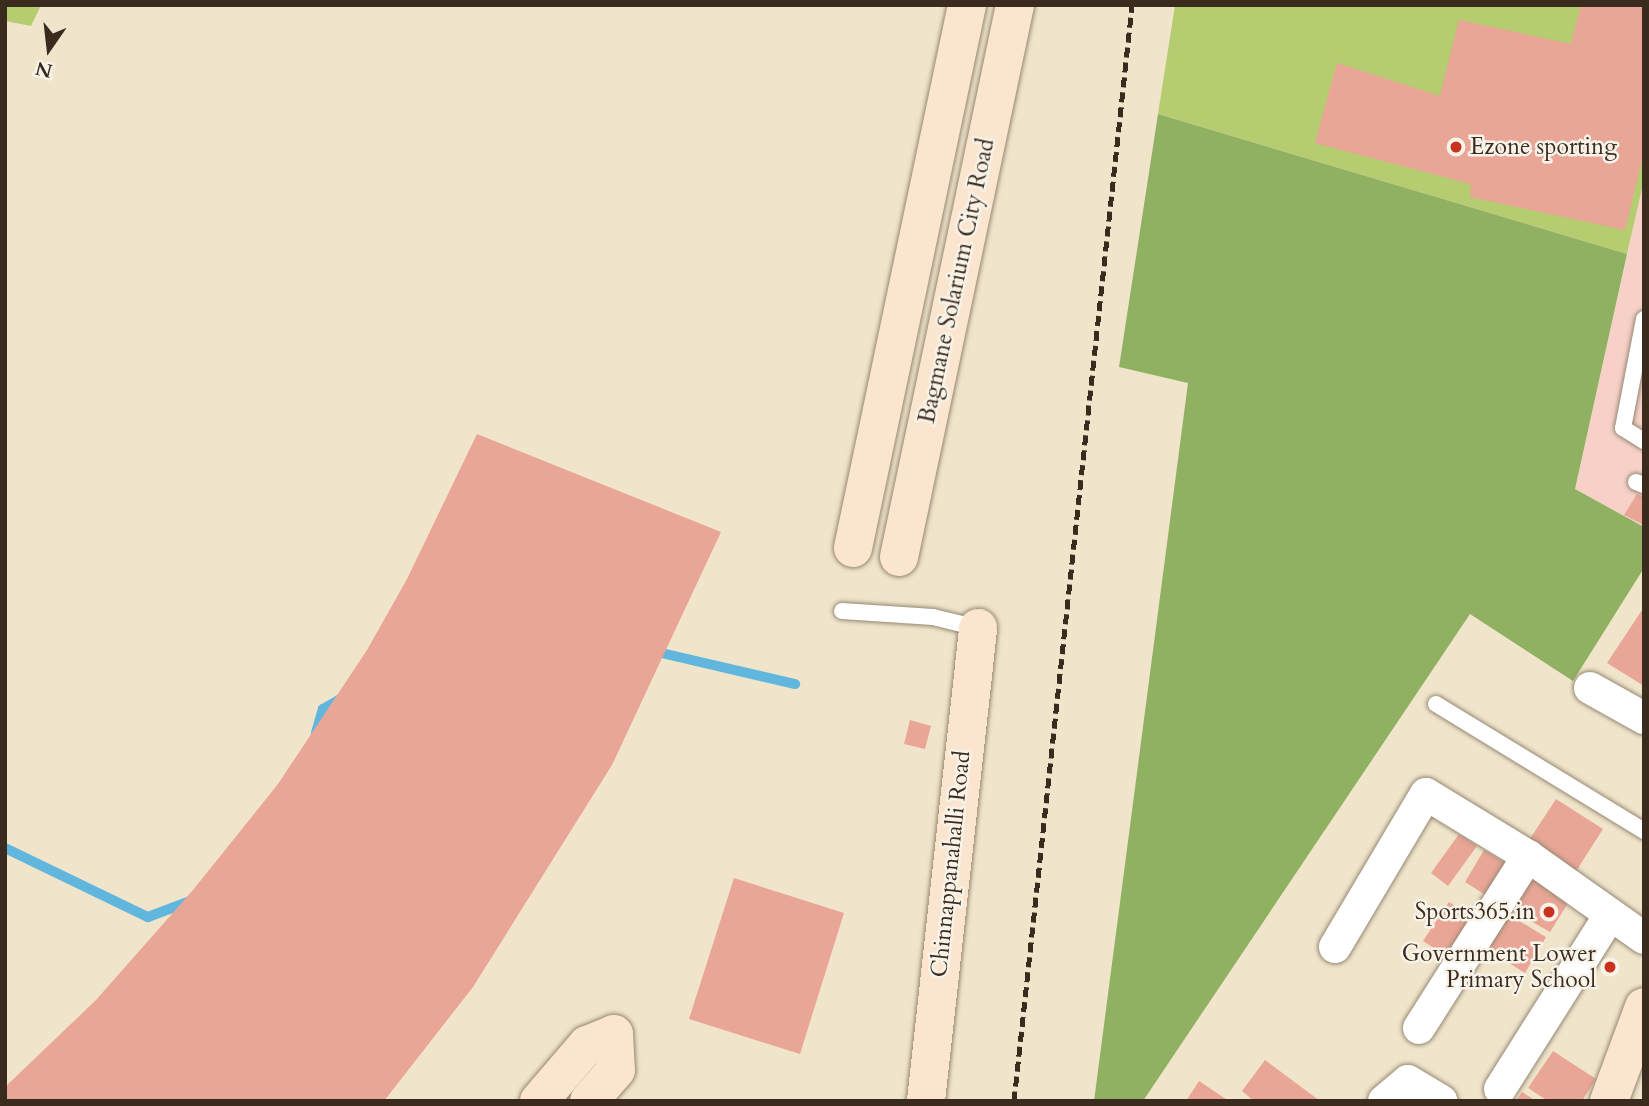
<!DOCTYPE html>
<style>
body{margin:0}
#map{position:relative;width:1649px;height:1106px;overflow:hidden;background:#f0e5cb;font-family:Cardo,serif}
div>[style]{position:absolute}
.built>*{inset:0;background:#f7d1c8}
.green>*{inset:0;background:#b6cc70}
.forest>*{inset:0;background:#90b062}
.stream>*{height:10px;margin:-5px;padding:0 5px;transform-origin:5px;border-radius:5px;background:#61b6dd}
.building>*{inset:0;background:#e9a596}
.roads{filter:drop-shadow(0 0 2px #968874) drop-shadow(0 0 2px #968874)}
.lane>*{height:16px;margin:-8px;padding:0 8px;transform-origin:8px;border-radius:8px;background:#fff}
.street>*{height:32px;margin:-16px;padding:0 16px;transform-origin:16px;border-radius:16px;background:#fff}
.secondary>*{height:38px;margin:-19px;padding:0 19px;transform-origin:19px;border-radius:19px;background:#fbe5cf}
.rail>*{height:5px;margin-top:-2.5px;transform-origin:0;background:repeating-linear-gradient(90deg,#3b2a1e 0 10px,transparent 0 15px)}
.dots>*{width:19px;height:19px;translate:-50% -50%;box-sizing:border-box;border:4px solid #f7f3e8;border-radius:50%}
span{translate:-50% -50%;white-space:nowrap;text-align:center;line-height:1.15;-webkit-text-stroke:5px #f7f3e8;paint-order:stroke}
.poi-label{font-size:23px;color:#3b2a1e}
.left{translate:0 -50%;text-align:left}
.right{translate:-100% -50%;text-align:right}
.street-label{font-size:23px;color:#3b2a1e}
.frame{position:absolute;inset:0;border:7px solid #3b2a1e;pointer-events:none}
.north{position:absolute;left:14px;top:14px;width:70px;height:70px;-webkit-text-stroke:5px #f7f3e8;paint-order:stroke;rotate:194deg;font-size:19px;font-weight:700;line-height:28px;text-align:center;color:#3b2a1e}
.north::after{content:'';display:block;margin:auto;width:24px;height:32px;background:#3b2a1e;clip-path:polygon(50% 0,100% 100%,50% 72%,0 100%)}
</style>
<div id="map">
<div class="built">
<div style="clip-path:polygon(1644px 180px,1644px 527px,1575px 489px)"></div>
</div>
<div class="green">
<div style="clip-path:polygon(5px 5px,41px 5px,31px 26px,5px 21px)"></div>
<div style="clip-path:polygon(1175px 5px,1644px 5px,1644px 180px,1627px 254px,1158px 114px)"></div>
</div>
<div class="forest">
<div style="clip-path:polygon(1158px 114px,1627px 254px,1575px 489px,1644px 527px,1644px 568px,1573px 681px,1470px 614px,1143px 1101px,1094px 1101px,1188px 383px,1119px 367px)"></div>
</div>
<div class="stream">
<div style="left:653px;top:651px;width:146px;rotate:13.1deg"></div>
<div style="left:316px;top:733px;width:25px;rotate:-74deg"></div>
<div style="left:323px;top:709px;width:20px;rotate:-30deg"></div>
<div style="left:5px;top:848px;width:159px;rotate:25.8deg"></div>
<div style="left:148px;top:917px;width:48px;rotate:-20.7deg"></div>
</div>
<div class="building">
<div style="clip-path:polygon(1581px 5px,1644px 5px,1644px 151px,1625px 230px,1470px 197px,1471px 184px,1315px 143px,1337px 63px,1440px 96px,1459px 20px,1571px 44px)"></div>
<div style="clip-path:polygon(477px 434px,721px 532px,612px 765px,473px 987px,384px 1101px,5px 1101px,5px 1087px,96px 1000px,193px 890px,278px 784px,367px 650px,407px 579px)"></div>
<div style="clip-path:polygon(1637px 494px,1644px 497px,1644px 525px,1624px 515px)"></div>
<div style="clip-path:polygon(1644px 607px,1644px 686px,1607px 663px)"></div>
<div style="clip-path:polygon(910px 720px,931px 726px,925px 749px,904px 744px)"></div>
<div style="clip-path:polygon(1556px 799px,1603px 829px,1573px 876px,1526px 845px)"></div>
<div style="clip-path:polygon(1459px 834px,1477px 846px,1448px 886px,1431px 873px)"></div>
<div style="clip-path:polygon(1484px 850px,1514px 868px,1495px 901px,1465px 882px)"></div>
<div style="clip-path:polygon(1535px 873px,1573px 895px,1550px 932px,1513px 911px)"></div>
<div style="clip-path:polygon(734px 878px,844px 913px,800px 1054px,689px 1019px)"></div>
<div style="clip-path:polygon(1449px 902px,1482px 923px,1456px 962px,1423px 941px)"></div>
<div style="clip-path:polygon(1506px 913px,1546px 937px,1525px 973px,1485px 948px)"></div>
<div style="clip-path:polygon(1553px 1051px,1596px 1079px,1582px 1101px,1548px 1101px,1528px 1088px)"></div>
<div style="clip-path:polygon(1265px 1060px,1320px 1101px,1254px 1101px,1242px 1091px)"></div>
<div style="clip-path:polygon(1199px 1081px,1229px 1101px,1186px 1101px)"></div>
<div style="clip-path:polygon(1522px 1092px,1536px 1101px,1516px 1101px)"></div>
</div>
<div class="roads">
<div class="lane">
<div style="left:1644px;top:319px;width:111px;rotate:100.9deg"></div>
<div style="left:1623px;top:428px;width:25px;rotate:32deg"></div>
<div style="left:1636px;top:482px;width:9px;rotate:21deg"></div>
<div style="left:842px;top:611px;width:91px;rotate:3.8deg"></div>
<div style="left:933px;top:617px;width:46px;rotate:13.7deg"></div>
<div style="left:1436px;top:704px;width:244px;rotate:31.4deg"></div>
</div>
<div class="street">
<div style="left:1590px;top:688px;width:62px;rotate:29.1deg"></div>
<div style="left:1335px;top:947px;width:178px;rotate:-59.3deg"></div>
<div style="left:1426px;top:794px;width:119px;rotate:31.3deg"></div>
<div style="left:1419px;top:1028px;width:204px;rotate:-57.6deg"></div>
<div style="left:1528px;top:856px;width:142px;rotate:35.3deg"></div>
<div style="left:1500px;top:1089px;width:206px;rotate:-57.7deg"></div>
<div style="left:1384px;top:1101px;width:31px;rotate:-40deg"></div>
<div style="left:1408px;top:1081px;width:39px;rotate:31deg"></div>
</div>
<div class="secondary">
<div style="left:853px;top:548px;width:555px;rotate:-78.14deg"></div>
<div style="left:899px;top:557px;width:564px;rotate:-78.13deg"></div>
<div style="left:539px;top:1101px;width:74px;rotate:-49.4deg"></div>
<div style="left:587px;top:1045px;width:29px;rotate:-22deg"></div>
<div style="left:614px;top:1034px;width:36px;rotate:87deg"></div>
<div style="left:616px;top:1070px;width:41px;rotate:131.1deg"></div>
<div style="left:926px;top:1101px;width:476px;rotate:-83.7deg"></div>
<div style="left:1609px;top:1101px;width:100px;rotate:-69.6deg"></div>
</div>
</div>
<div class="rail">
<div style="left:1014px;top:1101px;width:1102px;rotate:-83.85deg"></div>
</div>
<div class="dots">
<div style="left:1456px;top:147px;background:#c8321e"></div>
<div style="left:1549px;top:912px;background:#c8321e"></div>
<div style="left:1610px;top:967px;background:#c8321e"></div>
</div>
<div class="poi-label">
<span class="left" style="left:1470px;top:147px">Ezone sporting</span>
<span class="right" style="left:1535px;top:912px">Sports365.in</span>
<span class="right" style="left:1596px;top:967px">Government Lower<br>Primary School</span>
</div>
<div class="street-label">
<span style="left:957px;top:281px;rotate:-78deg">Bagmane Solarium City Road</span>
<span style="left:951px;top:864px;rotate:-84deg">Chinnappanahalli Road</span>
</div>
<div class="frame"></div>
<div class="north">N</div>
</div>
